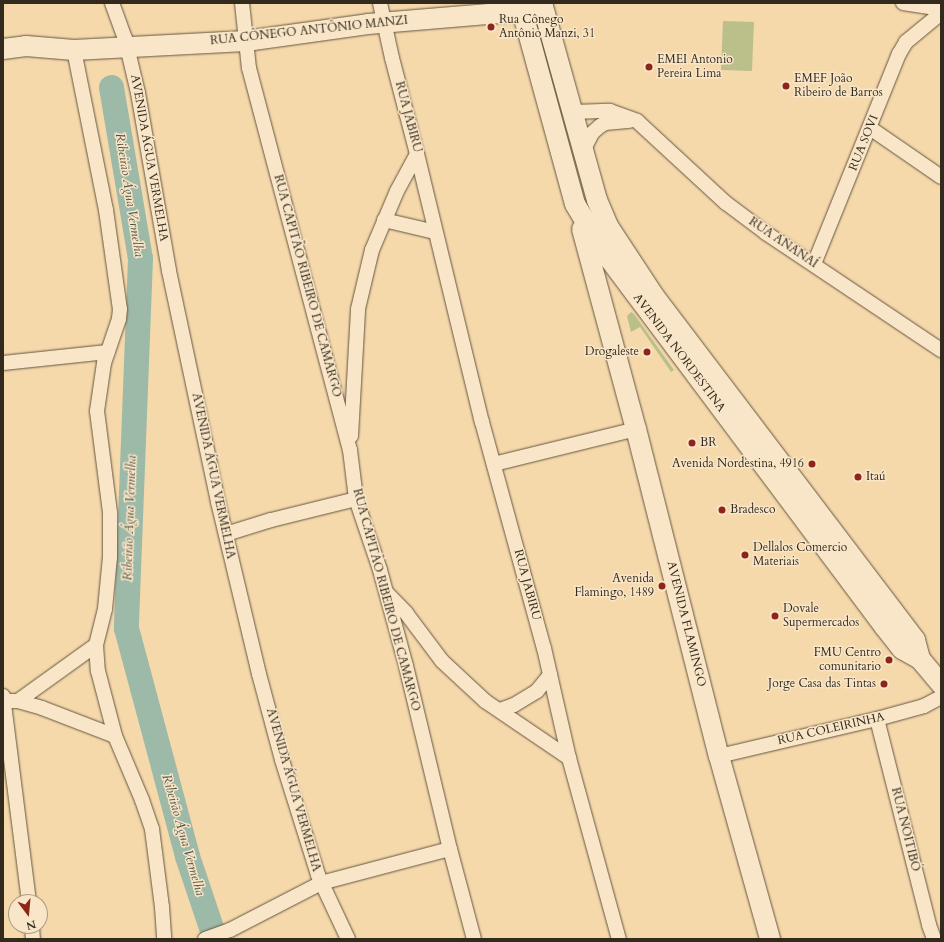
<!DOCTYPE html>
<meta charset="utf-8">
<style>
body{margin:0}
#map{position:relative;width:944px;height:942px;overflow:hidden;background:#f6d9ab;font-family:Cardo,serif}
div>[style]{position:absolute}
.green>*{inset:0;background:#bbbf89}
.river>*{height:25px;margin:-12.5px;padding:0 12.5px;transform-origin:12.5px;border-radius:12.5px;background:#9dbaa8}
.roads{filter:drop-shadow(0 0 1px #645641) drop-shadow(0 0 1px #645641)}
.street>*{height:14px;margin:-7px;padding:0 7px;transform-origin:7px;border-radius:7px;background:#f9e6c8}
.secondary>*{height:20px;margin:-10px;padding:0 10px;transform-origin:10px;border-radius:10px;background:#f9e6c8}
.dots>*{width:11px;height:11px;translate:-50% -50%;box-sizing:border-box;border:2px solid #f9e6c8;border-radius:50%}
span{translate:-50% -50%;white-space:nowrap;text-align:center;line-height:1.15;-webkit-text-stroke:3px #f9e6c8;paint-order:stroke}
.poi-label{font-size:12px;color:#332a1e}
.left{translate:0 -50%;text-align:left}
.right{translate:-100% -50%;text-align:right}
.street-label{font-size:12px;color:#332a1e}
.water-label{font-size:13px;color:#4e4e40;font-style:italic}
.frame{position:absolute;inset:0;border:4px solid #332a1e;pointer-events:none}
.north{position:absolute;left:8px;top:894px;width:40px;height:40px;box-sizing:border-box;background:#f9e6c8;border:1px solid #aa9b84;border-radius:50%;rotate:164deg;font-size:11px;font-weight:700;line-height:16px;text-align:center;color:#332a1e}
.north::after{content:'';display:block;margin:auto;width:14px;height:18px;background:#8f2418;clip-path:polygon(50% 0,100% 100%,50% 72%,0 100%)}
</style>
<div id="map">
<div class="green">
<div style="clip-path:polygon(723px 21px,754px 22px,752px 71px,721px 70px)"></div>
<div style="clip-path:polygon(631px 312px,634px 314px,674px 370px,671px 372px,640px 327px,631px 332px,627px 316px)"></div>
</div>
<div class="river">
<div style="left:111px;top:87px;width:173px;rotate:80.4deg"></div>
<div style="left:140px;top:258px;width:370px;rotate:92.2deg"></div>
<div style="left:126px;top:628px;width:236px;rotate:75deg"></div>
<div style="left:187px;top:856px;width:88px;rotate:71.4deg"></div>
</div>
<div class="roads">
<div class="street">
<div style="left:112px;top:3px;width:37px;rotate:70deg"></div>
<div style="left:125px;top:38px;width:57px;rotate:76.7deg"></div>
<div style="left:138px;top:93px;width:181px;rotate:80.1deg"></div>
<div style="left:169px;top:271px;width:236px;rotate:78deg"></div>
<div style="left:218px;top:502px;width:177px;rotate:76.6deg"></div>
<div style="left:259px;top:674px;width:89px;rotate:75deg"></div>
<div style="left:282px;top:760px;width:121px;rotate:72.6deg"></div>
<div style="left:318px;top:875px;width:71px;rotate:64.9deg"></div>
<div style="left:242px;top:3px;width:65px;rotate:83.9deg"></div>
<div style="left:249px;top:68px;width:395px;rotate:75.2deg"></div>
<div style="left:350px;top:450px;width:49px;rotate:83deg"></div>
<div style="left:356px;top:499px;width:75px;rotate:71.3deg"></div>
<div style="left:380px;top:570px;width:99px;rotate:74.8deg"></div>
<div style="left:406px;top:666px;width:188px;rotate:76.5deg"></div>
<div style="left:450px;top:849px;width:93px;rotate:75.1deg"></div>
<div style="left:380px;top:3px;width:56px;rotate:77.7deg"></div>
<div style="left:392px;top:58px;width:99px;rotate:75.4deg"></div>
<div style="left:417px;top:154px;width:276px;rotate:76.4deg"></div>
<div style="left:482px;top:422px;width:234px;rotate:74.7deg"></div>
<div style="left:544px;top:648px;width:113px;rotate:77.2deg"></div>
<div style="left:569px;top:758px;width:188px;rotate:74.6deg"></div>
<div style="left:903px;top:3px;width:38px;rotate:9deg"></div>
<div style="left:74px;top:50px;width:163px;rotate:78.7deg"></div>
<div style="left:106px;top:210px;width:100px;rotate:82deg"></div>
<div style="left:120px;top:309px;width:10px;rotate:96deg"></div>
<div style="left:119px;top:319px;width:46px;rotate:108.8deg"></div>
<div style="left:104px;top:363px;width:49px;rotate:98.3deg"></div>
<div style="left:97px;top:411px;width:103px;rotate:82.7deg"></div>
<div style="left:110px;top:513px;width:44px;rotate:90deg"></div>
<div style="left:110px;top:557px;width:52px;rotate:95.5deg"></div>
<div style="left:105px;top:609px;width:37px;rotate:104deg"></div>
<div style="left:96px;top:645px;width:26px;rotate:86deg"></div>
<div style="left:98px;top:671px;width:67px;rotate:75.3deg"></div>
<div style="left:115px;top:736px;width:69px;rotate:67.1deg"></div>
<div style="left:142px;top:800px;width:31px;rotate:71deg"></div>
<div style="left:152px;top:829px;width:79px;rotate:82.7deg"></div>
<div style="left:162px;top:907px;width:32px;rotate:86deg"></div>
<div style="left:573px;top:112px;width:37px;rotate:-2deg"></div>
<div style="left:610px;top:111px;width:29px;rotate:20deg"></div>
<div style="left:637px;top:121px;width:121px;rotate:42.7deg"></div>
<div style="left:726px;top:203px;width:50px;rotate:36.9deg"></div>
<div style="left:766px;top:233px;width:211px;rotate:33.8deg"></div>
<div style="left:870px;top:128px;width:86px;rotate:34.6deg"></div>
<div style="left:583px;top:151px;width:20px;rotate:-63deg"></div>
<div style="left:592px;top:133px;width:11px;rotate:-41deg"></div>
<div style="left:600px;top:126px;width:6px;rotate:-31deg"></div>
<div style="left:605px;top:123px;width:25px;rotate:-5deg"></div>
<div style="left:384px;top:220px;width:52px;rotate:13.2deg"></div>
<div style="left:814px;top:264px;width:227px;rotate:-68deg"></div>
<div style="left:899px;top:54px;width:14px;rotate:-60deg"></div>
<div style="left:906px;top:42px;width:45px;rotate:-39.6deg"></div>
<div style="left:3px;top:363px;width:105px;rotate:-6deg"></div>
<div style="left:351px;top:436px;width:127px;rotate:-86.8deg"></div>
<div style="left:358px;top:309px;width:61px;rotate:-76.7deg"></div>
<div style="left:372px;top:250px;width:64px;rotate:-67deg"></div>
<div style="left:397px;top:191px;width:42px;rotate:-61.6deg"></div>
<div style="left:494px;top:464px;width:146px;rotate:-13.8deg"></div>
<div style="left:226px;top:534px;width:47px;rotate:-17.3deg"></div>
<div style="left:271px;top:520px;width:88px;rotate:-13.9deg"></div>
<div style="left:387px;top:593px;width:28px;rotate:46deg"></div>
<div style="left:406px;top:613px;width:60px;rotate:53.1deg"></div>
<div style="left:442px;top:661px;width:59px;rotate:42.9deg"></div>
<div style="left:485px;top:701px;width:102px;rotate:34.2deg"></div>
<div style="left:3px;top:696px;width:208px;rotate:82.8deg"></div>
<div style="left:3px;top:701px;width:15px"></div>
<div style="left:18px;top:701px;width:25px;rotate:16deg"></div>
<div style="left:42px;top:708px;width:78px;rotate:21deg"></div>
<div style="left:18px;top:701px;width:96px;rotate:-35.7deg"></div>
<div style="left:500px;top:710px;width:15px;rotate:-20deg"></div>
<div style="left:514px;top:705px;width:27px;rotate:-31deg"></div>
<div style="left:537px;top:691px;width:21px;rotate:-51deg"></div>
<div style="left:877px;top:719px;width:212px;rotate:75.8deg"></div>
<div style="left:929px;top:925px;width:15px;rotate:70deg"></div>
<div style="left:719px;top:756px;width:162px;rotate:-13.2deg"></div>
<div style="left:877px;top:719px;width:49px;rotate:-15.5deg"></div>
<div style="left:924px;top:706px;width:19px;rotate:-28deg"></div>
<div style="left:32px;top:926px;width:13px;rotate:86deg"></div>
<div style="left:205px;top:939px;width:27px;rotate:-20deg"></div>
<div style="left:230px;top:930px;width:102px;rotate:-27.3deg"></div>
<div style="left:321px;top:883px;width:133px;rotate:-14.8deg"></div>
</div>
<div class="secondary">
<div style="left:520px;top:3px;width:208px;rotate:74.7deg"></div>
<div style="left:575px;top:204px;width:52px;rotate:59deg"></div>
<div style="left:602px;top:249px;width:471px;rotate:53.2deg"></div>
<div style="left:884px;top:626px;width:29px;rotate:52deg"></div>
<div style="left:902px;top:649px;width:21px;rotate:29deg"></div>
<div style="left:920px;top:659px;width:33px;rotate:50deg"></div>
<div style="left:542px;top:3px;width:205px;rotate:74.4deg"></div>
<div style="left:597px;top:200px;width:28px;rotate:67deg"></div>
<div style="left:608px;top:226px;width:84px;rotate:56.7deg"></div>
<div style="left:654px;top:296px;width:432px;rotate:52.8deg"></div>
<div style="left:915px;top:640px;width:20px;rotate:75deg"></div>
<div style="left:3px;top:49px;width:23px;rotate:-7deg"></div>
<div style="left:26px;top:46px;width:48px;rotate:4.8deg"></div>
<div style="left:74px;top:50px;width:172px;rotate:-3deg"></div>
<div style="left:246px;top:41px;width:123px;rotate:-7.9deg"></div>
<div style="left:368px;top:24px;width:167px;rotate:-4.8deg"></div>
<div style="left:582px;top:229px;width:207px;rotate:74.9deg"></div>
<div style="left:636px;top:429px;width:337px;rotate:75.8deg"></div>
<div style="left:719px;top:756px;width:190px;rotate:74.4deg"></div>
</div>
</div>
<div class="dots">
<div style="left:491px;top:27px;background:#8f2418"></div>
<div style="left:649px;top:67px;background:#8f2418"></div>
<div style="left:786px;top:86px;background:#8f2418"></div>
<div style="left:647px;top:352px;background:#8f2418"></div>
<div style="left:692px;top:443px;background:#8f2418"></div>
<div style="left:812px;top:464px;background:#8f2418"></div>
<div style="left:858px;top:477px;background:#8f2418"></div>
<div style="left:722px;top:510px;background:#8f2418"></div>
<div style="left:745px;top:555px;background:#8f2418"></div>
<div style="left:662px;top:586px;background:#8f2418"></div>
<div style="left:775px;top:616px;background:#8f2418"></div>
<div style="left:889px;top:660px;background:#8f2418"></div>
<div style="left:884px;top:684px;background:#8f2418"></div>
</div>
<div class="poi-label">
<span class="left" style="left:499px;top:27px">Rua Cônego<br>Antônio Manzi, 31</span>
<span class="left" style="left:657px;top:67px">EMEI Antonio<br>Pereira Lima</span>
<span class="left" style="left:794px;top:86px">EMEF João<br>Ribeiro de Barros</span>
<span class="right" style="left:639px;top:352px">Drogaleste</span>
<span class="left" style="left:700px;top:443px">BR</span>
<span class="right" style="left:804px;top:464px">Avenida Nordestina, 4916</span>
<span class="left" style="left:866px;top:477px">Itaú</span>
<span class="left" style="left:730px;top:510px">Bradesco</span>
<span class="left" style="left:753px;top:555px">Dellalos Comercio<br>Materiais</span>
<span class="right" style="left:654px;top:586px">Avenida<br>Flamingo, 1489</span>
<span class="left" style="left:783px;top:616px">Dovale<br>Supermercados</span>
<span class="right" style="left:881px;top:660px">FMU Centro<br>comunitario</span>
<span class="right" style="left:876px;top:684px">Jorge Casa das Tintas</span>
</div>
<div class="street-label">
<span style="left:309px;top:31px;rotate:-6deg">RUA CÔNEGO ANTÔNIO MANZI</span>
<span style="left:408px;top:117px;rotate:75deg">RUA JABIRU</span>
<span style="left:864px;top:143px;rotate:-68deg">RUA SOVI</span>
<span style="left:149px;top:158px;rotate:80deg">AVENIDA ÁGUA VERMELHA</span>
<span style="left:783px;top:243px;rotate:34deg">RUA ANANAÍ</span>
<span style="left:307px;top:286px;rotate:75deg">RUA CAPITÃO RIBEIRO DE CAMARGO</span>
<span style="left:679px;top:353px;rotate:53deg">AVENIDA NORDESTINA</span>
<span style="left:213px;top:476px;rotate:78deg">AVENIDA ÁGUA VERMELHA</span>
<span style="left:527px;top:585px;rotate:75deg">RUA JABIRU</span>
<span style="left:386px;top:600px;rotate:75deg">RUA CAPITÃO RIBEIRO DE CAMARGO</span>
<span style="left:686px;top:624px;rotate:76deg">AVENIDA FLAMINGO</span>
<span style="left:831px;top:729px;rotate:-13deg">RUA COLEIRINHA</span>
<span style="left:293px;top:790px;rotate:74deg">AVENIDA ÁGUA VERMELHA</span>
<span style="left:905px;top:829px;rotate:76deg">RUA NOITIBÓ</span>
</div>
<div class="water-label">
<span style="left:129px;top:195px;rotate:81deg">Ribeirão Água Vermelha</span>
<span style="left:130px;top:518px;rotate:-88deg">Ribeirão Água Vermelha</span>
<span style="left:183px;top:835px;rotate:74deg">Ribeirão Água Vermelha</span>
</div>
<div class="frame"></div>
<div class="north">N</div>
</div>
